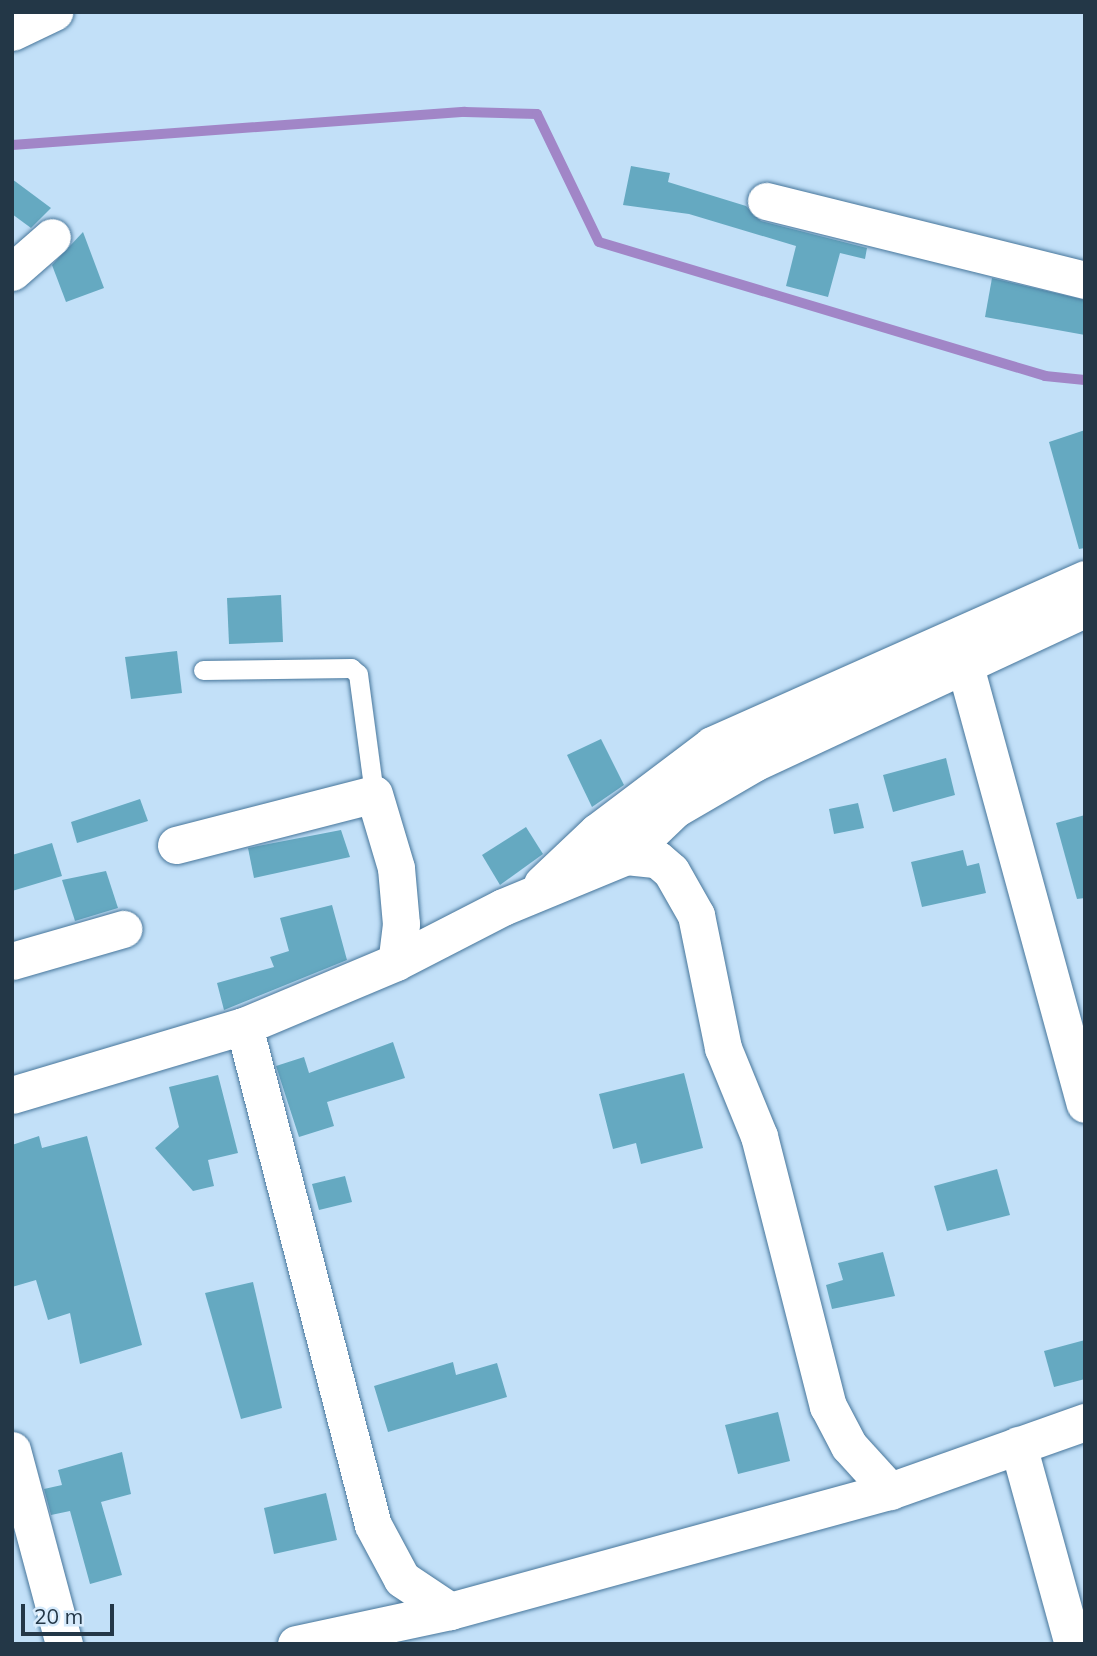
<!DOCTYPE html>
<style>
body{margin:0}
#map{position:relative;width:1097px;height:1656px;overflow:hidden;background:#c2e0f8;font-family:Mulish,sans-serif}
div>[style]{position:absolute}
.stream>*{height:10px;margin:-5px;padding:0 5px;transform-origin:5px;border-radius:5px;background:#a186c7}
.building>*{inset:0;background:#65a9c1}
.roads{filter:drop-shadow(0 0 2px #47769b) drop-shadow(0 0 2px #47769b)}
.lane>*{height:19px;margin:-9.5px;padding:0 9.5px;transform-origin:9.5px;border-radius:9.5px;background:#fff}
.street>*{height:37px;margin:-18.5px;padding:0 18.5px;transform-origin:18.5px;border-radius:18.5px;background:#fff}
span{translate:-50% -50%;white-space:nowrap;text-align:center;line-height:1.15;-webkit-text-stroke:7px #d7ebfc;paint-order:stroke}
.frame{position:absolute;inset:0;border:14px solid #233747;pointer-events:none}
.scale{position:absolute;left:21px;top:1604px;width:93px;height:32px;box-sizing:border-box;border:4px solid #233747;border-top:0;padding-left:9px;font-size:21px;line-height:24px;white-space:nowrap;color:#233747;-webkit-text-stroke:5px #d7ebfc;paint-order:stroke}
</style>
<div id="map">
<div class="stream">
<div style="left:12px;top:145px;width:454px;rotate:-4.2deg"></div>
<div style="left:465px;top:112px;width:72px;rotate:1.6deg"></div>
<div style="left:537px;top:114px;width:142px;rotate:64.2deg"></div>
<div style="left:599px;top:242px;width:466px;rotate:16.7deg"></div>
<div style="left:1045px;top:376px;width:40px;rotate:5.7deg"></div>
</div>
<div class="building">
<div style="clip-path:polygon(631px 166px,670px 173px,668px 182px,746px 206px,761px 221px,867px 248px,865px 259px,840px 253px,828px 297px,786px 286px,796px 246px,689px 214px,623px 205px)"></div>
<div style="clip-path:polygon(12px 179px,51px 208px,31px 228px,12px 214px)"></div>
<div style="clip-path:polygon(83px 232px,104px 288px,66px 302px,52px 265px)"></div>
<div style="clip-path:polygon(992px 278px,1085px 300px,1085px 335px,985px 317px)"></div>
<div style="clip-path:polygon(1085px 430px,1085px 548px,1079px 549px,1049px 442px)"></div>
<div style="clip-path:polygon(281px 595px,283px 642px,229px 644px,227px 598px)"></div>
<div style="clip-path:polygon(177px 651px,182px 693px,131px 699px,125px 657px)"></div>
<div style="clip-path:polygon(601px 739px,624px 785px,592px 807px,567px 755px)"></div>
<div style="clip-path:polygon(946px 758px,955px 795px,893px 812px,883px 775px)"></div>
<div style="clip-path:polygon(140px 799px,148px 821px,77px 843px,71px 822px)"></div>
<div style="clip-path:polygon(858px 803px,864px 828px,834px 834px,829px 809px)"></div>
<div style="clip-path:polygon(1085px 815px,1085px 898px,1077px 899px,1056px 823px)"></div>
<div style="clip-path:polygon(526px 827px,543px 854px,500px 885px,482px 855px)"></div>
<div style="clip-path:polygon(341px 830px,350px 857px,254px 878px,248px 848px)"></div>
<div style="clip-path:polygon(52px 843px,62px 876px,12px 891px,12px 855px)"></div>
<div style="clip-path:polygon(963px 850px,967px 866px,979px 863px,986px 893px,922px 907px,911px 862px)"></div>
<div style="clip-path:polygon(106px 871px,118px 908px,75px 921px,62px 880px)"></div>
<div style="clip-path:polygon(332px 905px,347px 960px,224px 1010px,217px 983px,274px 967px,270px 957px,289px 951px,280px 918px)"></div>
<div style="clip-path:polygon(393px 1042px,405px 1078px,327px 1102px,334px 1126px,299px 1137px,276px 1066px,304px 1057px,309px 1073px)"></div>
<div style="clip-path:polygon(684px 1073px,703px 1148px,641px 1164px,636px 1143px,613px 1149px,599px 1094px)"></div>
<div style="clip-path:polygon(218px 1075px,238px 1153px,208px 1160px,214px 1186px,193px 1191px,155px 1148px,179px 1127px,169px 1087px)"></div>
<div style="clip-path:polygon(39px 1136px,42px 1148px,87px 1136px,142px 1345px,80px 1364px,70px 1313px,48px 1320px,36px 1280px,12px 1287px,12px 1145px)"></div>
<div style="clip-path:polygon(997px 1169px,1010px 1215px,947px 1231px,934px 1186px)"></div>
<div style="clip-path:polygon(345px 1176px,352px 1202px,319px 1210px,312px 1184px)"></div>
<div style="clip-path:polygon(883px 1252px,895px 1296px,832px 1309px,826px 1285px,843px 1280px,838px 1263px)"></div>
<div style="clip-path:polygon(253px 1282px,282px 1408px,241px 1419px,205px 1293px)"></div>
<div style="clip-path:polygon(1085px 1340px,1085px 1379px,1054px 1387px,1044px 1351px)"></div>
<div style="clip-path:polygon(453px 1362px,456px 1375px,497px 1363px,507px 1397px,388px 1432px,374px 1386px)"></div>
<div style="clip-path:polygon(778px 1412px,790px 1461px,738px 1474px,725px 1425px)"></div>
<div style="clip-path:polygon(122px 1452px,131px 1494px,101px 1502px,122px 1575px,90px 1584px,70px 1511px,51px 1515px,44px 1489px,62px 1485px,58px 1470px)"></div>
<div style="clip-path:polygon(326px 1493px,337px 1540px,274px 1554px,264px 1508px)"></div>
</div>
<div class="roads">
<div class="lane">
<div style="left:203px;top:670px;width:148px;rotate:-0.8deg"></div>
<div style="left:351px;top:668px;width:9px;rotate:41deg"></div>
<div style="left:358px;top:674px;width:121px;rotate:82.4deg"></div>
</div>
<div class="street">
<div style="left:12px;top:32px;width:47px;rotate:-25.5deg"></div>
<div style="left:766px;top:201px;width:329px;rotate:13.9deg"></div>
<div style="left:12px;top:272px;width:53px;rotate:-41.2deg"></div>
<div style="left:965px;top:666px;width:454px;rotate:74.7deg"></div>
<div style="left:176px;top:845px;width:204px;rotate:-14.4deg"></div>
<div style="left:374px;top:794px;width:77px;rotate:73.4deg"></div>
<div style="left:396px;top:868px;width:56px;rotate:84.9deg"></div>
<div style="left:401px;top:924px;width:38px;rotate:97deg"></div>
<div style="left:626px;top:856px;width:31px;rotate:6deg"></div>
<div style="left:657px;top:859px;width:18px;rotate:41deg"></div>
<div style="left:671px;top:871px;width:51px;rotate:60.4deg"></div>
<div style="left:696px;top:915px;width:136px;rotate:78.5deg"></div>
<div style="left:723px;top:1048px;width:95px;rotate:67.8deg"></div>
<div style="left:759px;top:1136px;width:279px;rotate:75.7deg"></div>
<div style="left:828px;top:1406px;width:45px;rotate:62.3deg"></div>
<div style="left:849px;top:1446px;width:61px;rotate:47.7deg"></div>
<div style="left:542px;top:884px;width:76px;rotate:-43.4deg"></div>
<div style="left:597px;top:832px;width:144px;rotate:-37.1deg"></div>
<div style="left:712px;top:745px;width:408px;rotate:-24deg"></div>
<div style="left:12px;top:961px;width:116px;rotate:-16.1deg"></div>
<div style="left:244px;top:1026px;width:515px;rotate:75.51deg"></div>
<div style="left:373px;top:1525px;width:61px;rotate:61.8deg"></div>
<div style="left:402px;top:1579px;width:58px;rotate:33.7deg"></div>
<div style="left:12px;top:1095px;width:242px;rotate:-16.6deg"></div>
<div style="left:244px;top:1026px;width:165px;rotate:-22.8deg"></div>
<div style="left:396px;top:962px;width:120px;rotate:-27.2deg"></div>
<div style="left:503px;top:907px;width:133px;rotate:-22.5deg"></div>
<div style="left:626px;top:856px;width:68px;rotate:-43.8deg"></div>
<div style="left:675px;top:809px;width:91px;rotate:-30.2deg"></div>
<div style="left:754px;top:763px;width:365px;rotate:-25deg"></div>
<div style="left:1018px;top:1445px;width:206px;rotate:74.6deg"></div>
<div style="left:12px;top:1450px;width:201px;rotate:75deg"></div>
<div style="left:296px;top:1644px;width:157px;rotate:-12.1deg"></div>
<div style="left:450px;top:1611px;width:456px;rotate:-15.3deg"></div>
<div style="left:890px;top:1491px;width:207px;rotate:-19.5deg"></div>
</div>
</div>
<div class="frame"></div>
<div class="scale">20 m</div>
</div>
